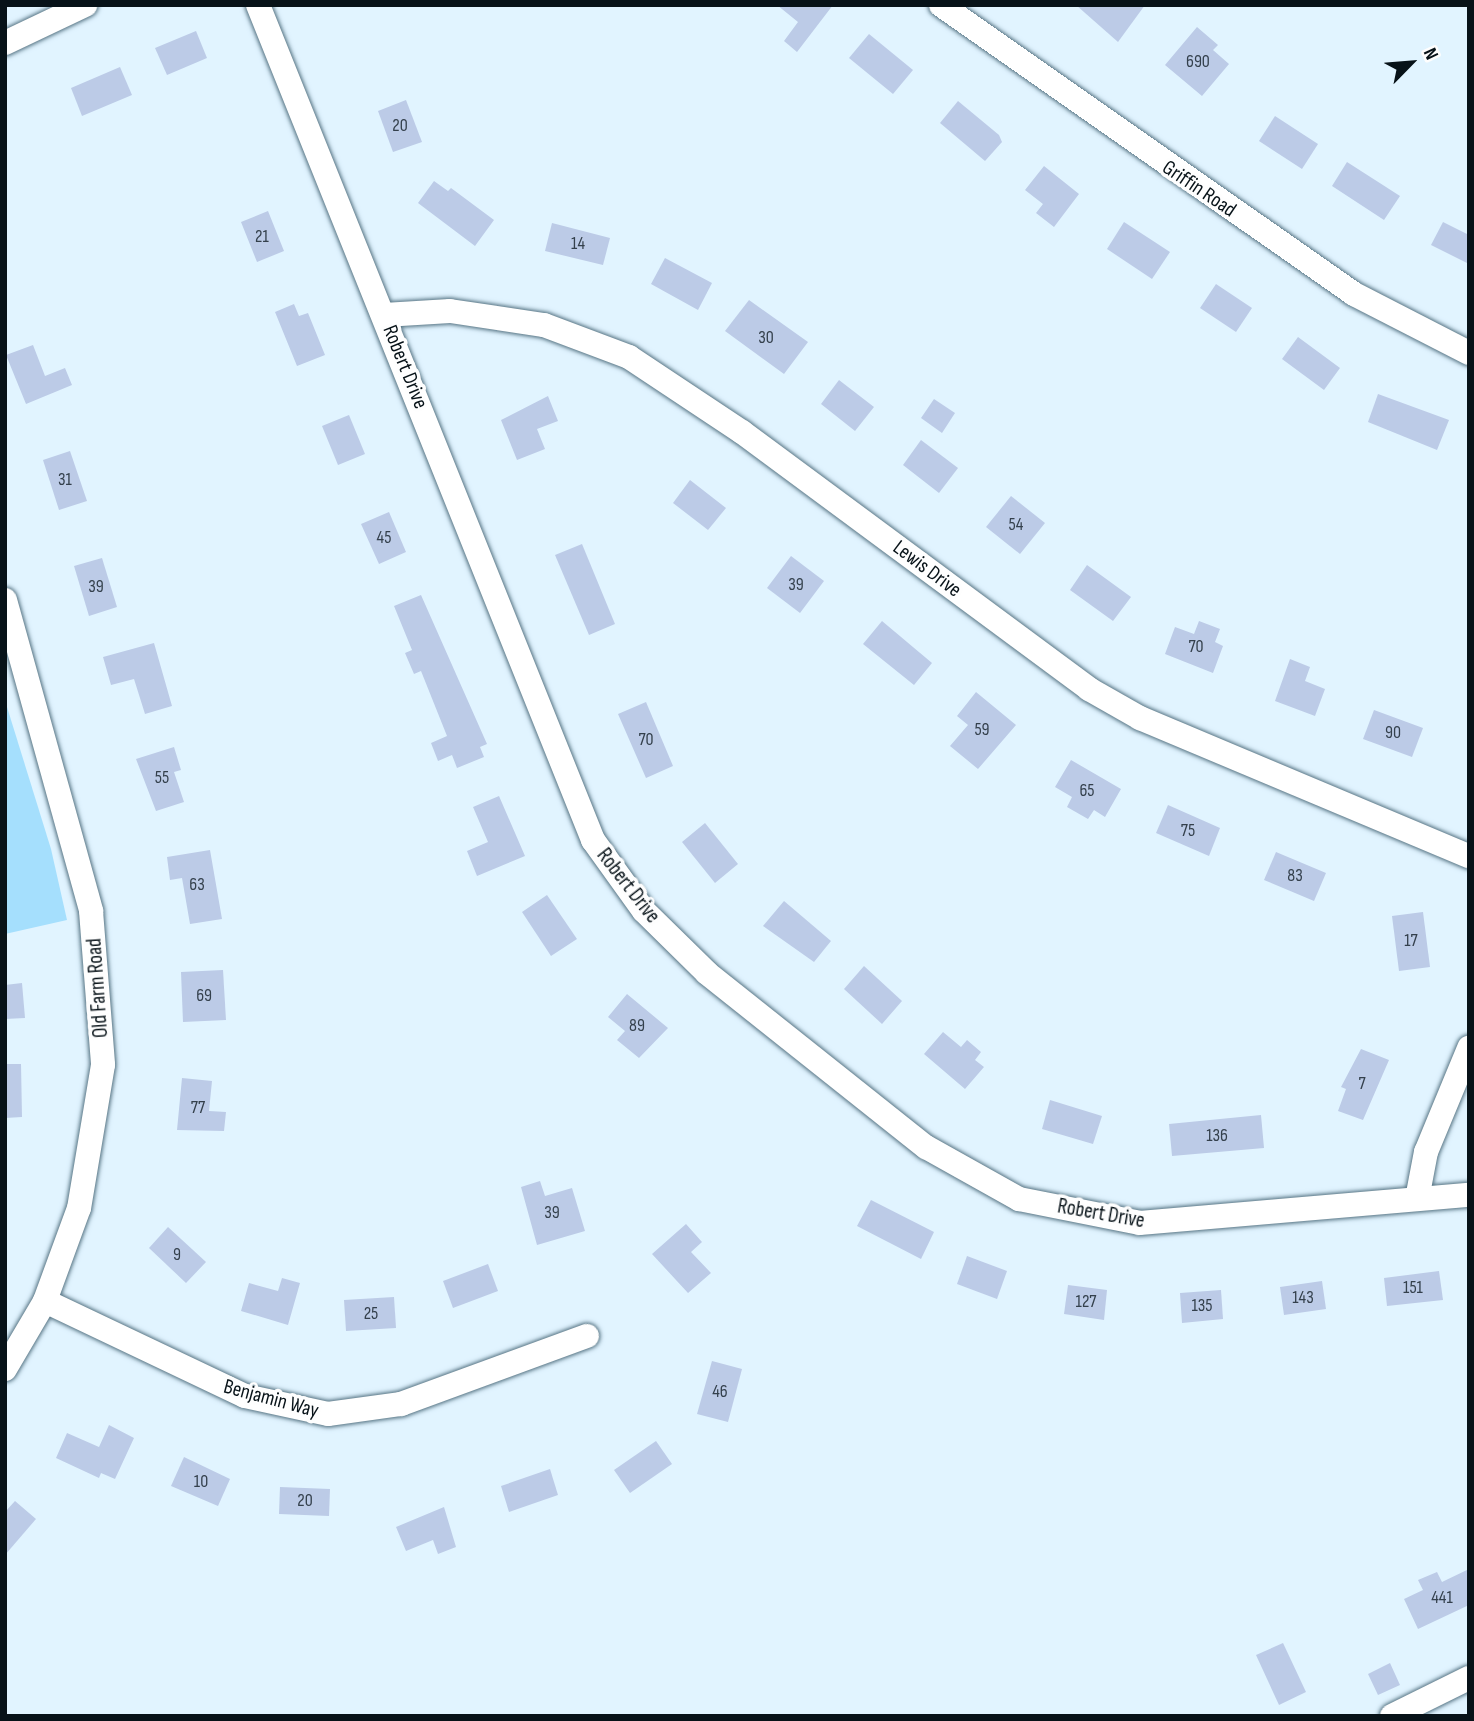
<!DOCTYPE html>
<style>
body{margin:0}
#map{position:relative;width:1474px;height:1721px;overflow:hidden;background:#e1f4ff;font-family:"Sofia Sans Condensed",sans-serif}
div>[style]{position:absolute}
.green>*{inset:0;background:#a5dffd}
.building>*{inset:0;background:#bccbe7}
.roads{filter:drop-shadow(0 0 2px #577585) drop-shadow(0 0 2px #577585)}
.minor>*{height:24px;margin:-12px;padding:0 12px;transform-origin:12px;border-radius:12px;background:#fff}
span{translate:-50% -50%;white-space:nowrap;text-align:center;line-height:1.15;-webkit-text-stroke:7px #fefefe;paint-order:stroke}
.number-label{font-size:18px;color:#34404c}
.number-label span{-webkit-text-stroke-width:0}
.street-label{font-size:21px;color:#071218}
.frame{position:absolute;inset:0;border:7px solid #071218;pointer-events:none}
.north{position:absolute;left:1376px;top:28px;width:70px;height:70px;-webkit-text-stroke:5px #fefefe;paint-order:stroke;rotate:65deg;font-size:19px;font-weight:700;line-height:28px;text-align:center;color:#071218}
.north::after{content:'';display:block;margin:auto;width:24px;height:32px;background:#071218;clip-path:polygon(50% 0,100% 100%,50% 72%,0 100%)}
</style>
<div id="map">
<div class="green">
<div style="clip-path:polygon(7px 707px,51px 849px,67px 920px,5px 934px)"></div>
</div>
<div class="building">
<div style="clip-path:polygon(777px 5px,833px 5px,797px 52px,784px 41px,798px 22px)"></div>
<div style="clip-path:polygon(1076px 5px,1145px 5px,1118px 42px)"></div>
<div style="clip-path:polygon(1197px 27px,1218px 45px,1213px 50px,1229px 64px,1202px 96px,1165px 65px)"></div>
<div style="clip-path:polygon(196px 31px,207px 58px,167px 75px,155px 48px)"></div>
<div style="clip-path:polygon(869px 34px,913px 70px,893px 94px,849px 58px)"></div>
<div style="clip-path:polygon(120px 67px,132px 95px,82px 116px,71px 88px)"></div>
<div style="clip-path:polygon(406px 100px,422px 142px,393px 152px,378px 111px)"></div>
<div style="clip-path:polygon(958px 101px,999px 135px,1002px 142px,985px 161px,940px 123px)"></div>
<div style="clip-path:polygon(1275px 116px,1318px 144px,1302px 169px,1259px 141px)"></div>
<div style="clip-path:polygon(1347px 162px,1400px 196px,1384px 220px,1332px 186px)"></div>
<div style="clip-path:polygon(1044px 166px,1079px 194px,1054px 227px,1036px 213px,1043px 204px,1025px 190px)"></div>
<div style="clip-path:polygon(434px 181px,448px 191px,451px 188px,494px 220px,475px 246px,418px 203px)"></div>
<div style="clip-path:polygon(268px 211px,284px 251px,257px 262px,241px 222px)"></div>
<div style="clip-path:polygon(1124px 222px,1170px 252px,1152px 279px,1107px 249px)"></div>
<div style="clip-path:polygon(1443px 222px,1469px 235px,1469px 264px,1431px 245px)"></div>
<div style="clip-path:polygon(552px 223px,610px 238px,603px 265px,545px 251px)"></div>
<div style="clip-path:polygon(665px 258px,712px 283px,698px 310px,651px 284px)"></div>
<div style="clip-path:polygon(1216px 284px,1252px 308px,1236px 332px,1200px 308px)"></div>
<div style="clip-path:polygon(749px 300px,808px 342px,784px 374px,725px 331px)"></div>
<div style="clip-path:polygon(294px 304px,299px 316px,308px 313px,325px 355px,297px 366px,275px 312px)"></div>
<div style="clip-path:polygon(1298px 337px,1340px 368px,1324px 390px,1282px 359px)"></div>
<div style="clip-path:polygon(33px 345px,45px 376px,65px 368px,72px 385px,26px 404px,6px 355px)"></div>
<div style="clip-path:polygon(839px 380px,874px 407px,855px 431px,821px 404px)"></div>
<div style="clip-path:polygon(1378px 394px,1449px 420px,1437px 450px,1368px 422px)"></div>
<div style="clip-path:polygon(548px 396px,558px 421px,537px 429px,545px 449px,517px 460px,501px 420px)"></div>
<div style="clip-path:polygon(934px 399px,955px 413px,942px 433px,921px 418px)"></div>
<div style="clip-path:polygon(349px 415px,365px 454px,338px 465px,322px 426px)"></div>
<div style="clip-path:polygon(921px 440px,958px 468px,939px 493px,903px 465px)"></div>
<div style="clip-path:polygon(70px 451px,87px 501px,59px 510px,43px 460px)"></div>
<div style="clip-path:polygon(690px 480px,726px 508px,708px 530px,673px 503px)"></div>
<div style="clip-path:polygon(1011px 496px,1045px 523px,1020px 554px,986px 527px)"></div>
<div style="clip-path:polygon(389px 512px,406px 552px,379px 564px,361px 524px)"></div>
<div style="clip-path:polygon(582px 544px,615px 624px,589px 635px,555px 555px)"></div>
<div style="clip-path:polygon(791px 556px,824px 581px,800px 613px,767px 588px)"></div>
<div style="clip-path:polygon(102px 558px,117px 607px,89px 616px,74px 566px)"></div>
<div style="clip-path:polygon(1087px 565px,1131px 597px,1113px 621px,1070px 590px)"></div>
<div style="clip-path:polygon(421px 595px,487px 744px,480px 747px,484px 757px,457px 768px,452px 755px,438px 761px,431px 743px,447px 736px,421px 671px,414px 674px,405px 653px,412px 650px,394px 606px)"></div>
<div style="clip-path:polygon(882px 621px,932px 663px,914px 685px,863px 644px)"></div>
<div style="clip-path:polygon(1199px 621px,1220px 629px,1215px 642px,1223px 646px,1213px 673px,1165px 654px,1175px 627px,1194px 634px)"></div>
<div style="clip-path:polygon(154px 643px,172px 706px,145px 714px,134px 679px,111px 685px,103px 657px)"></div>
<div style="clip-path:polygon(1290px 659px,1310px 667px,1305px 681px,1325px 689px,1315px 716px,1275px 701px)"></div>
<div style="clip-path:polygon(976px 692px,1016px 725px,978px 769px,950px 746px,968px 725px,957px 716px)"></div>
<div style="clip-path:polygon(646px 702px,673px 766px,646px 778px,618px 714px)"></div>
<div style="clip-path:polygon(1374px 710px,1423px 728px,1412px 757px,1363px 739px)"></div>
<div style="clip-path:polygon(174px 747px,181px 770px,174px 772px,184px 802px,156px 811px,136px 759px)"></div>
<div style="clip-path:polygon(1071px 760px,1121px 789px,1105px 817px,1094px 810px,1088px 819px,1067px 807px,1072px 797px,1055px 787px)"></div>
<div style="clip-path:polygon(499px 796px,525px 856px,477px 876px,467px 851px,488px 842px,473px 807px)"></div>
<div style="clip-path:polygon(1168px 805px,1220px 828px,1209px 856px,1156px 833px)"></div>
<div style="clip-path:polygon(705px 823px,738px 864px,715px 883px,682px 842px)"></div>
<div style="clip-path:polygon(210px 850px,222px 919px,190px 924px,182px 878px,170px 880px,167px 857px)"></div>
<div style="clip-path:polygon(1276px 852px,1326px 873px,1314px 901px,1264px 880px)"></div>
<div style="clip-path:polygon(547px 895px,577px 939px,551px 956px,522px 912px)"></div>
<div style="clip-path:polygon(784px 901px,831px 941px,814px 962px,763px 926px)"></div>
<div style="clip-path:polygon(1423px 912px,1430px 967px,1399px 971px,1392px 916px)"></div>
<div style="clip-path:polygon(864px 966px,902px 1001px,882px 1024px,844px 989px)"></div>
<div style="clip-path:polygon(223px 970px,226px 1020px,183px 1022px,181px 972px)"></div>
<div style="clip-path:polygon(22px 983px,25px 1018px,5px 1019px,5px 985px)"></div>
<div style="clip-path:polygon(627px 994px,668px 1028px,639px 1058px,617px 1040px,625px 1031px,608px 1017px)"></div>
<div style="clip-path:polygon(943px 1032px,961px 1047px,967px 1040px,981px 1052px,975px 1060px,984px 1067px,965px 1089px,924px 1054px)"></div>
<div style="clip-path:polygon(1361px 1049px,1389px 1060px,1363px 1120px,1338px 1111px,1346px 1089px,1341px 1087px)"></div>
<div style="clip-path:polygon(5px 1064px,21px 1064px,22px 1117px,5px 1118px)"></div>
<div style="clip-path:polygon(182px 1078px,212px 1081px,209px 1111px,226px 1112px,224px 1131px,177px 1130px)"></div>
<div style="clip-path:polygon(1050px 1100px,1102px 1116px,1093px 1144px,1042px 1129px)"></div>
<div style="clip-path:polygon(1261px 1115px,1264px 1148px,1172px 1156px,1169px 1124px)"></div>
<div style="clip-path:polygon(540px 1181px,545px 1196px,572px 1188px,585px 1231px,537px 1245px,521px 1187px)"></div>
<div style="clip-path:polygon(871px 1200px,934px 1232px,921px 1259px,857px 1226px)"></div>
<div style="clip-path:polygon(686px 1224px,702px 1242px,691px 1252px,711px 1273px,688px 1293px,652px 1254px)"></div>
<div style="clip-path:polygon(168px 1227px,206px 1262px,186px 1283px,149px 1248px)"></div>
<div style="clip-path:polygon(967px 1256px,1007px 1271px,997px 1299px,957px 1284px)"></div>
<div style="clip-path:polygon(488px 1264px,498px 1291px,453px 1308px,443px 1281px)"></div>
<div style="clip-path:polygon(1439px 1271px,1443px 1300px,1387px 1306px,1384px 1278px)"></div>
<div style="clip-path:polygon(282px 1278px,300px 1283px,288px 1325px,241px 1311px,249px 1283px,278px 1291px)"></div>
<div style="clip-path:polygon(1322px 1281px,1326px 1309px,1284px 1315px,1280px 1287px)"></div>
<div style="clip-path:polygon(1068px 1285px,1107px 1290px,1104px 1320px,1064px 1314px)"></div>
<div style="clip-path:polygon(1221px 1290px,1223px 1319px,1182px 1323px,1180px 1293px)"></div>
<div style="clip-path:polygon(394px 1297px,396px 1328px,346px 1331px,344px 1300px)"></div>
<div style="clip-path:polygon(712px 1361px,742px 1369px,728px 1422px,697px 1414px)"></div>
<div style="clip-path:polygon(109px 1425px,134px 1438px,115px 1479px,101px 1473px,99px 1478px,56px 1458px,67px 1433px,99px 1447px)"></div>
<div style="clip-path:polygon(656px 1441px,672px 1464px,630px 1493px,614px 1470px)"></div>
<div style="clip-path:polygon(184px 1457px,230px 1479px,218px 1506px,171px 1486px)"></div>
<div style="clip-path:polygon(550px 1469px,558px 1495px,509px 1512px,501px 1486px)"></div>
<div style="clip-path:polygon(280px 1487px,330px 1489px,329px 1516px,279px 1514px)"></div>
<div style="clip-path:polygon(15px 1501px,36px 1519px,5px 1555px,5px 1512px)"></div>
<div style="clip-path:polygon(444px 1507px,456px 1547px,438px 1554px,433px 1540px,406px 1551px,396px 1527px)"></div>
<div style="clip-path:polygon(1469px 1569px,1469px 1605px,1418px 1629px,1404px 1599px,1423px 1590px,1418px 1580px,1437px 1572px,1442px 1582px)"></div>
<div style="clip-path:polygon(1283px 1643px,1306px 1692px,1279px 1705px,1256px 1655px)"></div>
<div style="clip-path:polygon(1390px 1663px,1400px 1685px,1378px 1695px,1368px 1674px)"></div>
</div>
<div class="roads">
<div class="minor">
<div style="left:258px;top:5px;width:900px;rotate:68.14deg"></div>
<div style="left:593px;top:840px;width:87px;rotate:54.3deg"></div>
<div style="left:644px;top:911px;width:88px;rotate:44.5deg"></div>
<div style="left:707px;top:973px;width:280px;rotate:38.5deg"></div>
<div style="left:926px;top:1147px;width:107px;rotate:29.2deg"></div>
<div style="left:1019px;top:1199px;width:123px;rotate:11.2deg"></div>
<div style="left:1140px;top:1223px;width:330px;rotate:-4.9deg"></div>
<div style="left:941px;top:5px;width:504px;rotate:34.98deg"></div>
<div style="left:1354px;top:294px;width:129px;rotate:27.2deg"></div>
<div style="left:5px;top:43px;width:89px;rotate:-25.4deg"></div>
<div style="left:384px;top:315px;width:66px;rotate:-3.5deg"></div>
<div style="left:450px;top:311px;width:95px;rotate:8.5deg"></div>
<div style="left:544px;top:325px;width:91px;rotate:20.6deg"></div>
<div style="left:629px;top:357px;width:136px;rotate:33.6deg"></div>
<div style="left:742px;top:432px;width:432px;rotate:36.5deg"></div>
<div style="left:1089px;top:689px;width:59px;rotate:29.6deg"></div>
<div style="left:1140px;top:718px;width:357px;rotate:22.8deg"></div>
<div style="left:5px;top:600px;width:323px;rotate:74.5deg"></div>
<div style="left:91px;top:911px;width:154px;rotate:85.5deg"></div>
<div style="left:103px;top:1065px;width:145px;rotate:99.5deg"></div>
<div style="left:79px;top:1208px;width:99px;rotate:110.1deg"></div>
<div style="left:45px;top:1301px;width:79px;rotate:120.5deg"></div>
<div style="left:1417px;top:1199px;width:48px;rotate:-79.2deg"></div>
<div style="left:1426px;top:1152px;width:113px;rotate:-67.5deg"></div>
<div style="left:45px;top:1301px;width:221px;rotate:25.4deg"></div>
<div style="left:245px;top:1396px;width:85px;rotate:12.2deg"></div>
<div style="left:328px;top:1414px;width:74px;rotate:-7.8deg"></div>
<div style="left:401px;top:1404px;width:198px;rotate:-20.1deg"></div>
<div style="left:1392px;top:1716px;width:86px;rotate:-26.3deg"></div>
</div>
</div>
<div class="number-label">
<span style="left:1198px;top:62px">690</span>
<span style="left:400px;top:126px">20</span>
<span style="left:262px;top:237px">21</span>
<span style="left:578px;top:244px">14</span>
<span style="left:766px;top:338px">30</span>
<span style="left:65px;top:480px">31</span>
<span style="left:1016px;top:525px">54</span>
<span style="left:384px;top:538px">45</span>
<span style="left:796px;top:585px">39</span>
<span style="left:96px;top:587px">39</span>
<span style="left:1196px;top:647px">70</span>
<span style="left:982px;top:730px">59</span>
<span style="left:1393px;top:733px">90</span>
<span style="left:646px;top:740px">70</span>
<span style="left:162px;top:778px">55</span>
<span style="left:1087px;top:791px">65</span>
<span style="left:1188px;top:831px">75</span>
<span style="left:1295px;top:876px">83</span>
<span style="left:197px;top:885px">63</span>
<span style="left:1411px;top:941px">17</span>
<span style="left:204px;top:996px">69</span>
<span style="left:637px;top:1026px">89</span>
<span style="left:1362px;top:1084px">7</span>
<span style="left:198px;top:1108px">77</span>
<span style="left:1217px;top:1136px">136</span>
<span style="left:552px;top:1213px">39</span>
<span style="left:177px;top:1255px">9</span>
<span style="left:1413px;top:1288px">151</span>
<span style="left:1303px;top:1298px">143</span>
<span style="left:1086px;top:1302px">127</span>
<span style="left:1202px;top:1306px">135</span>
<span style="left:371px;top:1314px">25</span>
<span style="left:720px;top:1392px">46</span>
<span style="left:201px;top:1482px">10</span>
<span style="left:305px;top:1501px">20</span>
<span style="left:1442px;top:1598px">441</span>
</div>
<div class="street-label">
<span style="left:1199px;top:189px;rotate:34deg">Griffin Road</span>
<span style="left:405px;top:367px;rotate:68deg">Robert Drive</span>
<span style="left:927px;top:569px;rotate:37deg">Lewis Drive</span>
<span style="left:628px;top:886px;rotate:52deg">Robert Drive</span>
<span style="left:98px;top:988px;rotate:-94deg">Old Farm Road</span>
<span style="left:1101px;top:1214px;rotate:10deg">Robert Drive</span>
<span style="left:271px;top:1399px;rotate:15deg">Benjamin Way</span>
</div>
<div class="frame"></div>
<div class="north">N</div>
</div>
